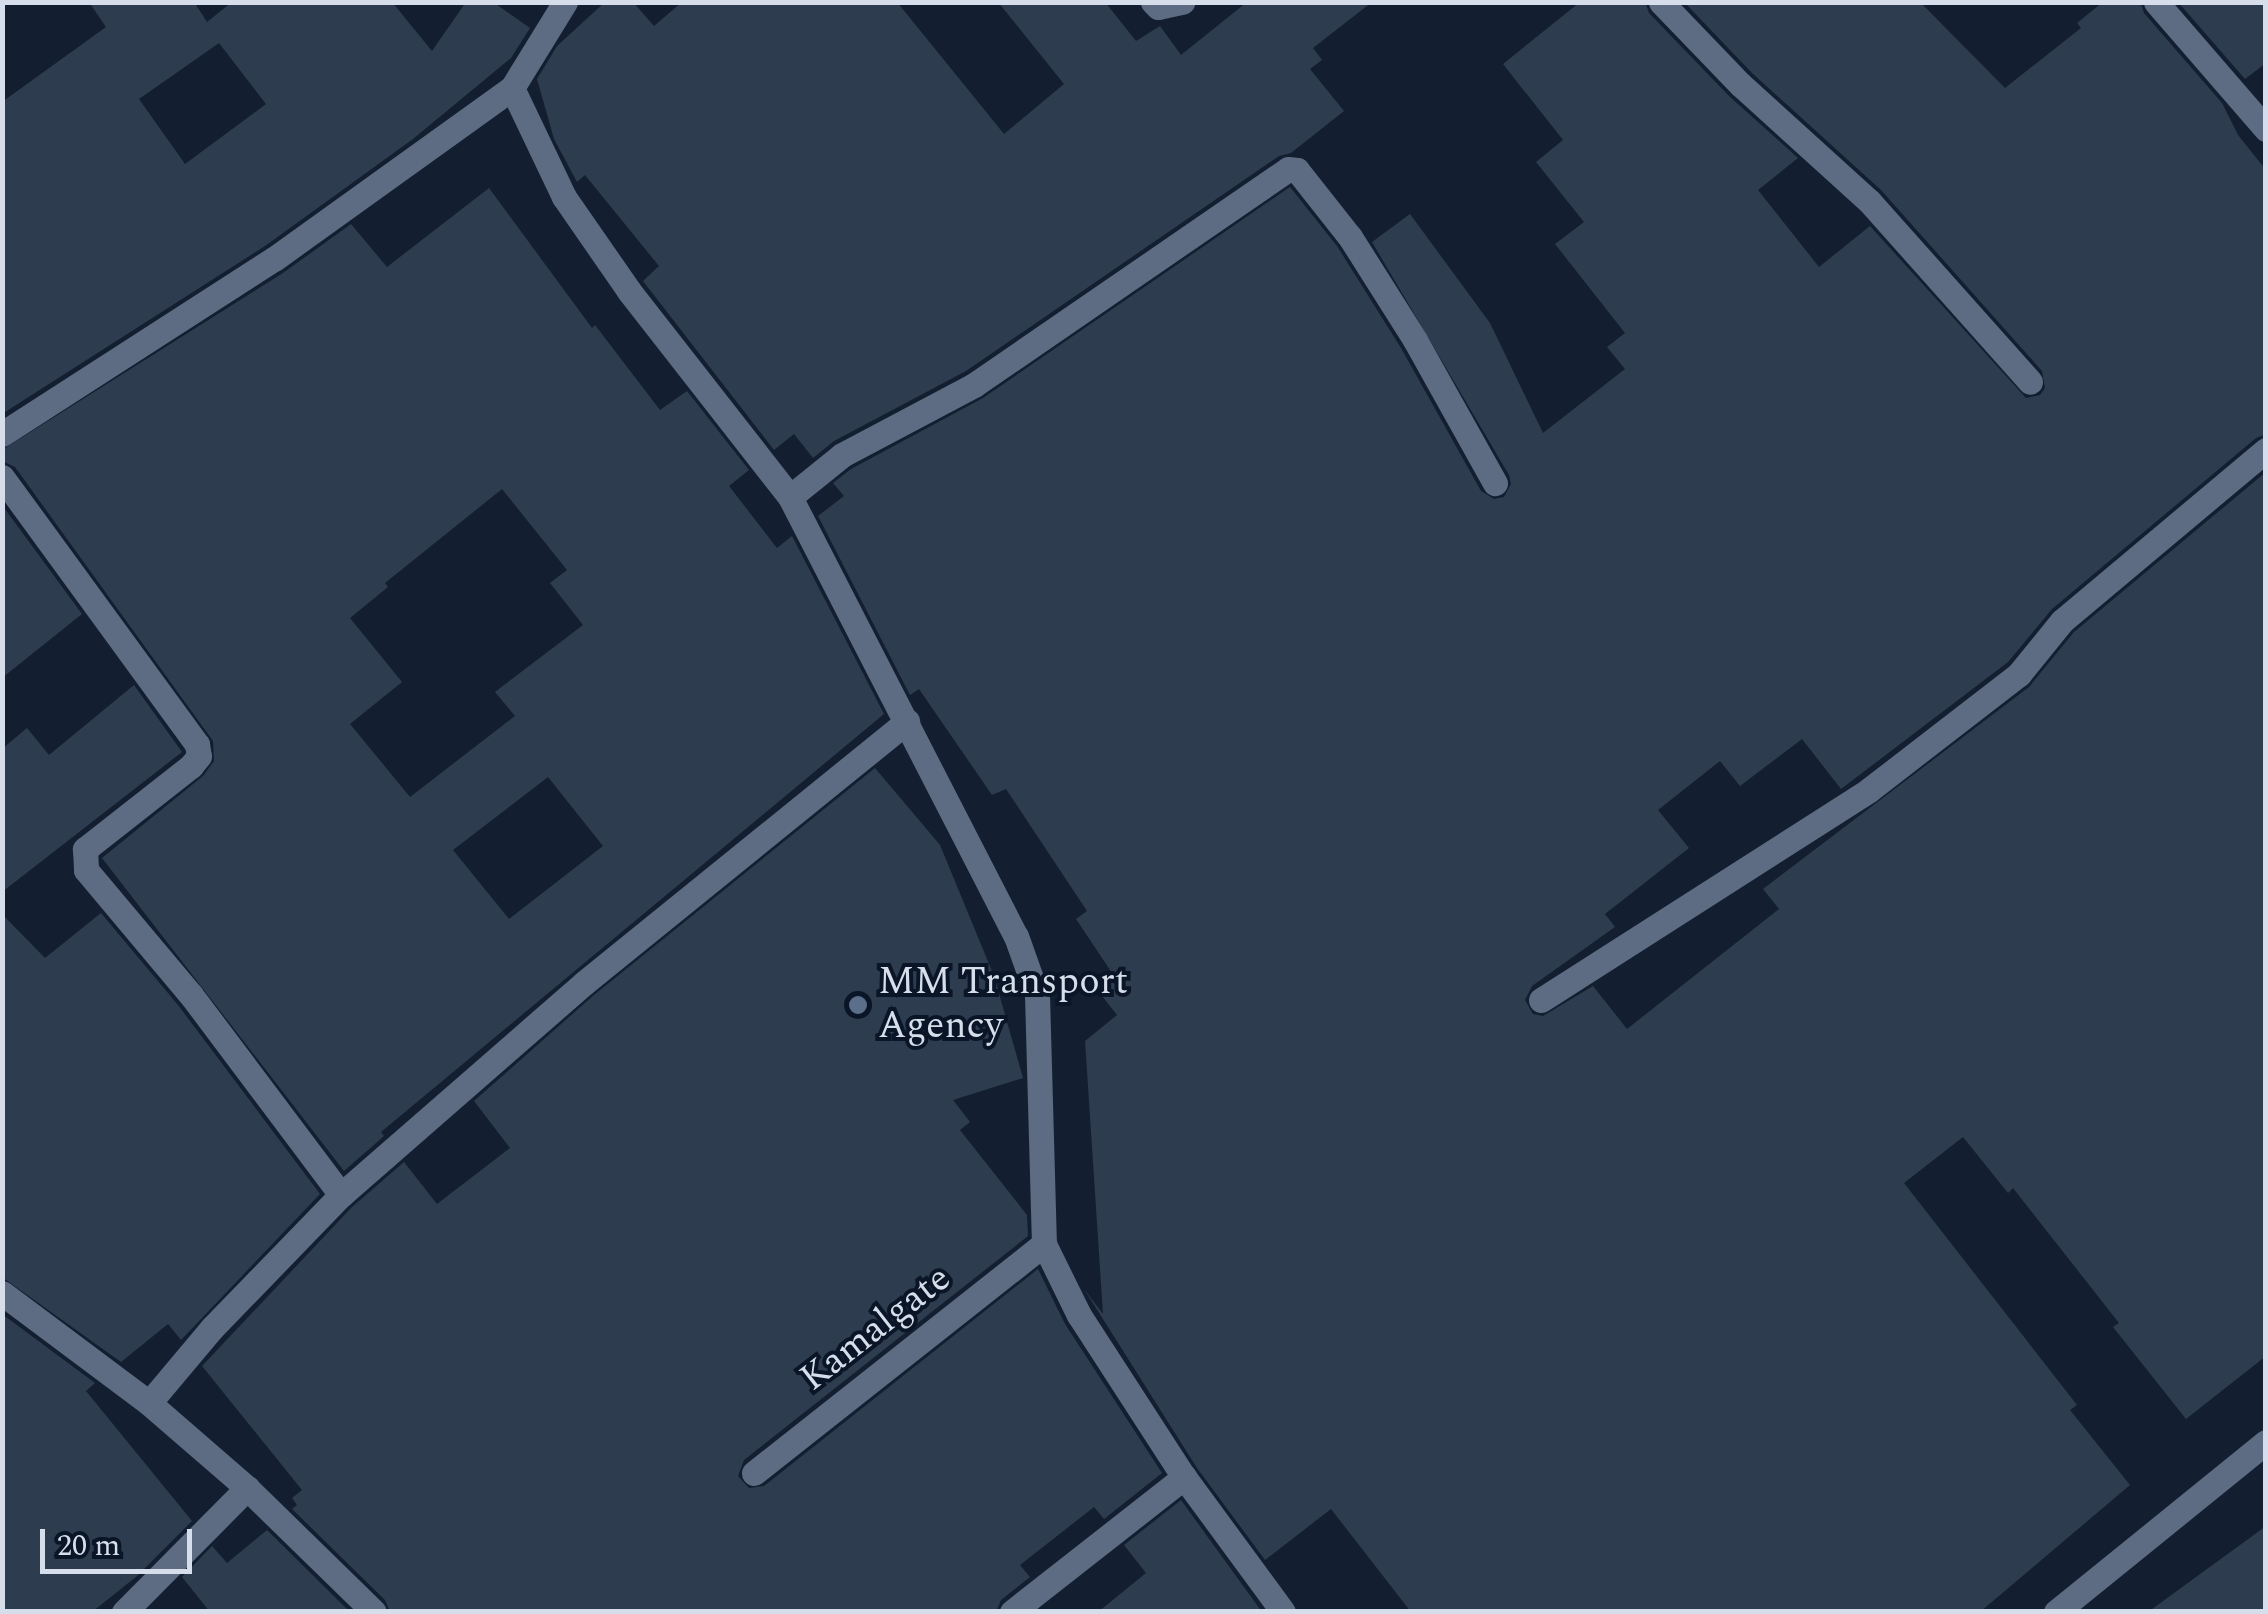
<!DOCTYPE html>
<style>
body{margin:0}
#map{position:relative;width:2268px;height:1614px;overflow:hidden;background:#131f31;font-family:Spectral,serif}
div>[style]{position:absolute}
.building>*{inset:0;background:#2e3c4f}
.minor>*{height:25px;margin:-12.5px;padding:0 12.5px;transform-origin:12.5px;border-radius:12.5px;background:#5d6c82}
.dots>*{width:28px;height:28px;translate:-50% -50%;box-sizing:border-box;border:5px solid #0a1627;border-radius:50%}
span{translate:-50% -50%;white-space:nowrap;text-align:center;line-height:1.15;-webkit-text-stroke:8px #0a1627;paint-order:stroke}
.poi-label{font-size:38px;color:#d5deea}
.left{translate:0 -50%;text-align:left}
.street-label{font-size:38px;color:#d5deea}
.frame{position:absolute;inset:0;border:5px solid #d5deea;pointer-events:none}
.scale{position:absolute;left:40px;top:1529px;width:152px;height:45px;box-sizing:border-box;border:5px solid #d5deea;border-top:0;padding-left:12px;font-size:30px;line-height:35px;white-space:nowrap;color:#d5deea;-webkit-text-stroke:8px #0a1627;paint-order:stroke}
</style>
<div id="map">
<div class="building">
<div style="clip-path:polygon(evenodd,89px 2px,194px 2px,207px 22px,232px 2px,392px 2px,432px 51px,466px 2px,493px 2px,530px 28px,511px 58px,413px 139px,265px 246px,2px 414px,2px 102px,106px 27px,89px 2px,219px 43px,266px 104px,185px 164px,139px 99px,219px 43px)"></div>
<div style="clip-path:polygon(605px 2px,633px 2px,654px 26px,682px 2px,897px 2px,1004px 134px,1064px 84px,998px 2px,1105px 2px,1136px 41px,1160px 26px,1181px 55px,1247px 2px,1372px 2px,1313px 48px,1322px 60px,1310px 69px,1344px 111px,1291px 153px,1279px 156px,966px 371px,834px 441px,813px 458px,794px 434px,774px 450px,643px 281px,659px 266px,585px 175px,577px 182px,554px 139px,537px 79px,557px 46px)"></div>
<div style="clip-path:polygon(1580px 2px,1645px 2px,1649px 13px,1729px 96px,1798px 158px,1758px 190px,1819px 267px,1870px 226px,2026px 398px,2040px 395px,2045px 388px,2042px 371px,1881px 190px,1752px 73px,1684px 2px,1920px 2px,2005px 88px,2081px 28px,2077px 23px,2103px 2px,2140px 2px,2144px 13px,2222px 103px,2238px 135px,2266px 170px,2266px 434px,2256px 438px,2052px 609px,2008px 662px,1841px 789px,1802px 739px,1740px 786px,1720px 761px,1658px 810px,1689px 848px,1605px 914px,1615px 927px,1532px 986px,1525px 1000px,1533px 1014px,1543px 1016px,1593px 986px,1627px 1029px,1779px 909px,1763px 889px,2029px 687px,2074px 632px,2266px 472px,2266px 1356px,2186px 1419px,2113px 1327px,2119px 1323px,2013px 1188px,2008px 1193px,1963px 1137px,1904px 1183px,2077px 1405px,2070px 1410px,2130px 1485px,1980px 1612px,1411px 1612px,1331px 1509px,1265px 1560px,1197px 1468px,1084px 1289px,1103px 1314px,1085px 1041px,1117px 1015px,1099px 992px,1116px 979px,1076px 919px,1087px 911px,1006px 789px,992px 795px,919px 689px,910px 695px,818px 516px,844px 496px,833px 483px,851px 469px,983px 398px,1290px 187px,1337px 246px,1401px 348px,1481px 491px,1494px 499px,1504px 497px,1511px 484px,1509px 475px,1372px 242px,1410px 214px,1490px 323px,1543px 433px,1625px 369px,1607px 347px,1625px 333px,1555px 244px,1584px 222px,1536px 162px,1563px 140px,1503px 64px)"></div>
<div style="clip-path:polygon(2178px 2px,2266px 2px,2266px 63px,2245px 79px)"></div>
<div style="clip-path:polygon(evenodd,489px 188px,592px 328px,595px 325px,660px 410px,687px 391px,749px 470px,729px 486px,777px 548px,792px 536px,884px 714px,381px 1132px,384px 1136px,344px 1171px,102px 858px,203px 776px,214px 761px,213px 741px,15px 467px,2px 461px,2px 450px,283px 273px,351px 224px,387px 267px,489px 188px,502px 489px,567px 570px,550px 583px,583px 625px,495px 692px,515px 716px,410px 797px,350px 724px,402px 682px,350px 618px,388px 587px,385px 583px,502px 489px,489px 188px,548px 777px,603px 846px,509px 919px,453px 850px,548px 777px)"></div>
<div style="clip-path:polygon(2px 505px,82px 614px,2px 678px)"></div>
<div style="clip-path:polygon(134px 685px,182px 752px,2px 892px,2px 749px,27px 728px,49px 755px)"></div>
<div style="clip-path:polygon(875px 768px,940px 845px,994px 976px,1023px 1078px,953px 1100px,970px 1122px,960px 1130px,1027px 1215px,1028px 1236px,744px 1460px,738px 1476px,749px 1488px,764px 1486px,1038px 1269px,1065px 1324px,1162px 1473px,1104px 1519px,1094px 1507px,1020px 1565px,1030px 1577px,1001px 1600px,996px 1612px,390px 1612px,385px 1600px,292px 1509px,297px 1505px,292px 1498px,302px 1490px,202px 1366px,352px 1207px,404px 1162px,437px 1204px,510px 1148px,474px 1101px,594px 995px)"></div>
<div style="clip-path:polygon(101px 913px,178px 1005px,320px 1194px,181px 1340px,168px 1324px,121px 1362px,2px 1277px,2px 914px,45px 958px)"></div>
<div style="clip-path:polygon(2px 1314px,95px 1383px,86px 1391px,192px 1521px,137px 1576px,92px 1612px,2px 1612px)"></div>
<div style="clip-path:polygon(1181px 1500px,1262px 1612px,1098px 1612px,1146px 1573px,1124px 1545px)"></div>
<div style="clip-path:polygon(2266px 1526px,2266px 1612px,2148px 1612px)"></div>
<div style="clip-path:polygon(267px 1530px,350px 1612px,210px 1612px,182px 1577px,212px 1546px,227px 1563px)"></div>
</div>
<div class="minor">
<div style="left:565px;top:2px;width:101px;rotate:121.6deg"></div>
<div style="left:512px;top:88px;width:121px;rotate:64.5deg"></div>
<div style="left:564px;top:197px;width:114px;rotate:55.3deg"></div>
<div style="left:629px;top:291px;width:261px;rotate:52deg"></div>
<div style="left:790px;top:497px;width:494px;rotate:62.8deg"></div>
<div style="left:1016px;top:936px;width:63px;rotate:70.4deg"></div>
<div style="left:1037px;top:995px;width:249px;rotate:88.4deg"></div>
<div style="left:1044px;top:1244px;width:79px;rotate:63.8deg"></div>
<div style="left:1079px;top:1315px;width:193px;rotate:57.1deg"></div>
<div style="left:1184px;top:1477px;width:167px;rotate:53.7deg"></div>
<div style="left:1153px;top:2px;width:7px;rotate:45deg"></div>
<div style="left:1158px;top:7px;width:25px;rotate:-12deg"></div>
<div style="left:1661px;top:2px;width:115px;rotate:46.1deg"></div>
<div style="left:1741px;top:85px;width:173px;rotate:42.2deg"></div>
<div style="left:1869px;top:201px;width:242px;rotate:48.3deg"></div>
<div style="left:2156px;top:2px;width:168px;rotate:49.1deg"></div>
<div style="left:2px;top:434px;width:323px;rotate:-32.8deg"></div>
<div style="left:274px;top:259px;width:293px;rotate:-35.7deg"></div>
<div style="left:2px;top:477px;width:331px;rotate:53.9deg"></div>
<div style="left:197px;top:744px;width:12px;rotate:81deg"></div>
<div style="left:199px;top:756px;width:13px;rotate:129deg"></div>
<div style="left:191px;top:766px;width:135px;rotate:141.9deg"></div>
<div style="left:85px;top:849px;width:21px;rotate:87deg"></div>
<div style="left:86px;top:870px;width:163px;rotate:50deg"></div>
<div style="left:191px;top:995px;width:250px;rotate:53.1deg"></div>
<div style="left:790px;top:497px;width:67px;rotate:-38.9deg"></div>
<div style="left:842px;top:455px;width:149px;rotate:-27.9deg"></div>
<div style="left:974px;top:385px;width:381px;rotate:-34.5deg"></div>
<div style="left:1288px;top:169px;width:9px;rotate:6deg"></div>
<div style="left:1297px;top:170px;width:85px;rotate:51.7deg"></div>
<div style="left:1350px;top:237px;width:122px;rotate:57.7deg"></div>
<div style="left:1415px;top:340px;width:164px;rotate:60.8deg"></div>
<div style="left:1541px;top:1000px;width:389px;rotate:-32.6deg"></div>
<div style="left:1869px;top:790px;width:190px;rotate:-37.7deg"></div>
<div style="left:2019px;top:674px;width:68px;rotate:-50.9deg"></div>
<div style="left:2062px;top:621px;width:266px;rotate:-40deg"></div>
<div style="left:2px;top:1293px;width:184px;rotate:36.8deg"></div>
<div style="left:149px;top:1403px;width:130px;rotate:40.9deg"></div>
<div style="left:247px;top:1488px;width:177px;rotate:44.3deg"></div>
<div style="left:149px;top:1403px;width:98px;rotate:-50deg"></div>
<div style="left:212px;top:1328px;width:185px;rotate:-45.9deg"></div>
<div style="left:341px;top:1195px;width:322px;rotate:-41.1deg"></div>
<div style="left:584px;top:983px;width:416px;rotate:-39deg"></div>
<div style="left:754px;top:1473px;width:370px;rotate:-38.3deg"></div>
<div style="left:124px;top:1612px;width:175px;rotate:-45.2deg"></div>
<div style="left:1012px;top:1612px;width:219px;rotate:-38.1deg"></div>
<div style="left:2056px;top:1612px;width:270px;rotate:-39deg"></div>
</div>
<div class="dots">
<div style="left:858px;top:1005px;background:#5c6f8a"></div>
</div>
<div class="poi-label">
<span class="left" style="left:878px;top:1005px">MM Transport<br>Agency</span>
</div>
<div class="street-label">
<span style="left:876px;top:1329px;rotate:-38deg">Kamalgate</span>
</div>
<div class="frame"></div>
<div class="scale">20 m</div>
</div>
